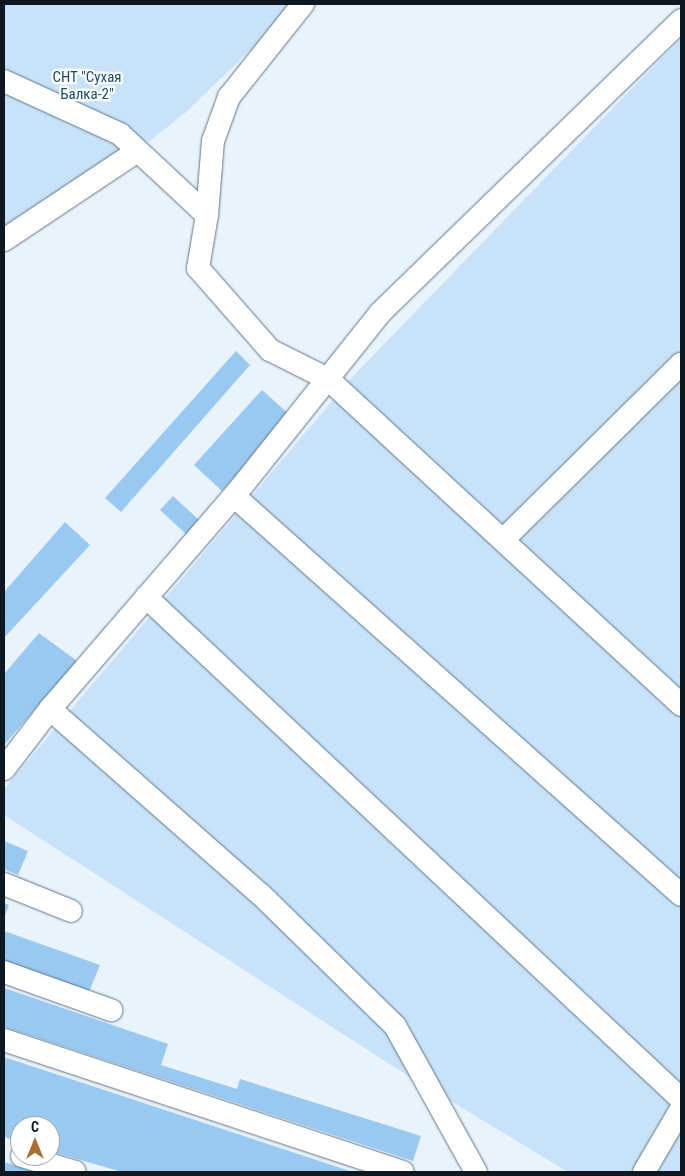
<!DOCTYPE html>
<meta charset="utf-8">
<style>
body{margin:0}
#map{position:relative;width:685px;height:1176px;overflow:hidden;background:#e9f3fc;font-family:"Roboto Condensed",sans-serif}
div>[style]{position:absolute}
.green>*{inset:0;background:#c8e3f9}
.building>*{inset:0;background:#99c9f0}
.roads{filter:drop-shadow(0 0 1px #5f7689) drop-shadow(0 0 1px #5f7689)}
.minor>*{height:22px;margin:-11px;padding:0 11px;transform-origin:11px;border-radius:11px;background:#fff}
span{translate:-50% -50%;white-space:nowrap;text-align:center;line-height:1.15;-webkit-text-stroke:4.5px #fff;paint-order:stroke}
.park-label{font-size:15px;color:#154c71}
.frame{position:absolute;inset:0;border:5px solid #0f1820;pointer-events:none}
.north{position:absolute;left:10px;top:1116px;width:50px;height:50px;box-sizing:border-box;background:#fff;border:1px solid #9fa3a6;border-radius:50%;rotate:0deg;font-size:14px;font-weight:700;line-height:20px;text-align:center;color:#0f1820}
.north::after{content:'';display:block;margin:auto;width:18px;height:22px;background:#aa6e31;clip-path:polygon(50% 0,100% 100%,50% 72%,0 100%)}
</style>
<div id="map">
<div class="green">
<div style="clip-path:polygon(4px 4px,298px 4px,185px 113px,136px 152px,4px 240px)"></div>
<div style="clip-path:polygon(681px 38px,681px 1172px,568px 1172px,394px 1067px,4px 815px,4px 789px,354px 375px)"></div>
</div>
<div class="building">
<div style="clip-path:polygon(236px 351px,250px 365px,121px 512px,105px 498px)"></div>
<div style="clip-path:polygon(262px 390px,290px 415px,222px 491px,194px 465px)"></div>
<div style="clip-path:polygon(173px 496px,199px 520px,186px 534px,160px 510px)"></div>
<div style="clip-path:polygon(65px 522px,90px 545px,4px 638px,4px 592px)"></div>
<div style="clip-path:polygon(39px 633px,77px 661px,4px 745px,4px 674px)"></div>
<div style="clip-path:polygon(4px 841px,28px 851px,18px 875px,4px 869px)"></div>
<div style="clip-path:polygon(4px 903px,9px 905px,4px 918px)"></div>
<div style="clip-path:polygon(4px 931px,100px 965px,89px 992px,4px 961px)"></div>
<div style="clip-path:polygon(4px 988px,168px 1044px,161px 1065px,237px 1089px,240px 1079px,421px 1136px,413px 1161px,4px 1027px)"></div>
<div style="clip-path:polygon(4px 1057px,353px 1172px,122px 1172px,50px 1151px,50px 1126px,20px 1126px,20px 1142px,4px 1137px)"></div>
<div style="clip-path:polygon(4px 1162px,35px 1172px,4px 1172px)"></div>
</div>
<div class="roads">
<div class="minor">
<div style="left:4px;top:81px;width:128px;rotate:24.6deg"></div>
<div style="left:120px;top:134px;width:119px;rotate:43deg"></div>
<div style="left:207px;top:215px;width:54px;rotate:99.6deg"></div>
<div style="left:198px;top:268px;width:109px;rotate:48.7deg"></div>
<div style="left:270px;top:350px;width:65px;rotate:26.6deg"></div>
<div style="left:328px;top:379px;width:481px;rotate:42.7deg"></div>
<div style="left:207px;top:215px;width:74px;rotate:-85.4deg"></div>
<div style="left:213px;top:141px;width:47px;rotate:-70deg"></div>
<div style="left:229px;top:97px;width:119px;rotate:-51.5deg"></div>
<div style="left:4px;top:240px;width:159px;rotate:-33.7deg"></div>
<div style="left:234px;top:496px;width:599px;rotate:41.75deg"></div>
<div style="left:504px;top:539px;width:249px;rotate:-44.7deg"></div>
<div style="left:146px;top:597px;width:734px;rotate:43.18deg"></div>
<div style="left:4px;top:769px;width:76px;rotate:-52.5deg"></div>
<div style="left:4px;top:884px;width:72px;rotate:21.9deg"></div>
<div style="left:4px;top:972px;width:114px;rotate:19.6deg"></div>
<div style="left:4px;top:1040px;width:420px;rotate:18.3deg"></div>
<div style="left:22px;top:1156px;width:55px;rotate:16.8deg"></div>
<div style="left:476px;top:1172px;width:167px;rotate:-119deg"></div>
<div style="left:395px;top:1026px;width:187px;rotate:-135.6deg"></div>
<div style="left:261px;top:895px;width:281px;rotate:-138.6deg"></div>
<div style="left:50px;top:709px;width:281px;rotate:-49.2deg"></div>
<div style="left:234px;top:496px;width:234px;rotate:-51.4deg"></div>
<div style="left:380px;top:313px;width:420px;rotate:-44.2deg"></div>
<div style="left:644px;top:1172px;width:73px;rotate:-59.6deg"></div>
</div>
</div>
<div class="park-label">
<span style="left:87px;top:86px">СНТ "Сухая<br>Балка-2"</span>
</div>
<div class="frame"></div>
<div class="north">С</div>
</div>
